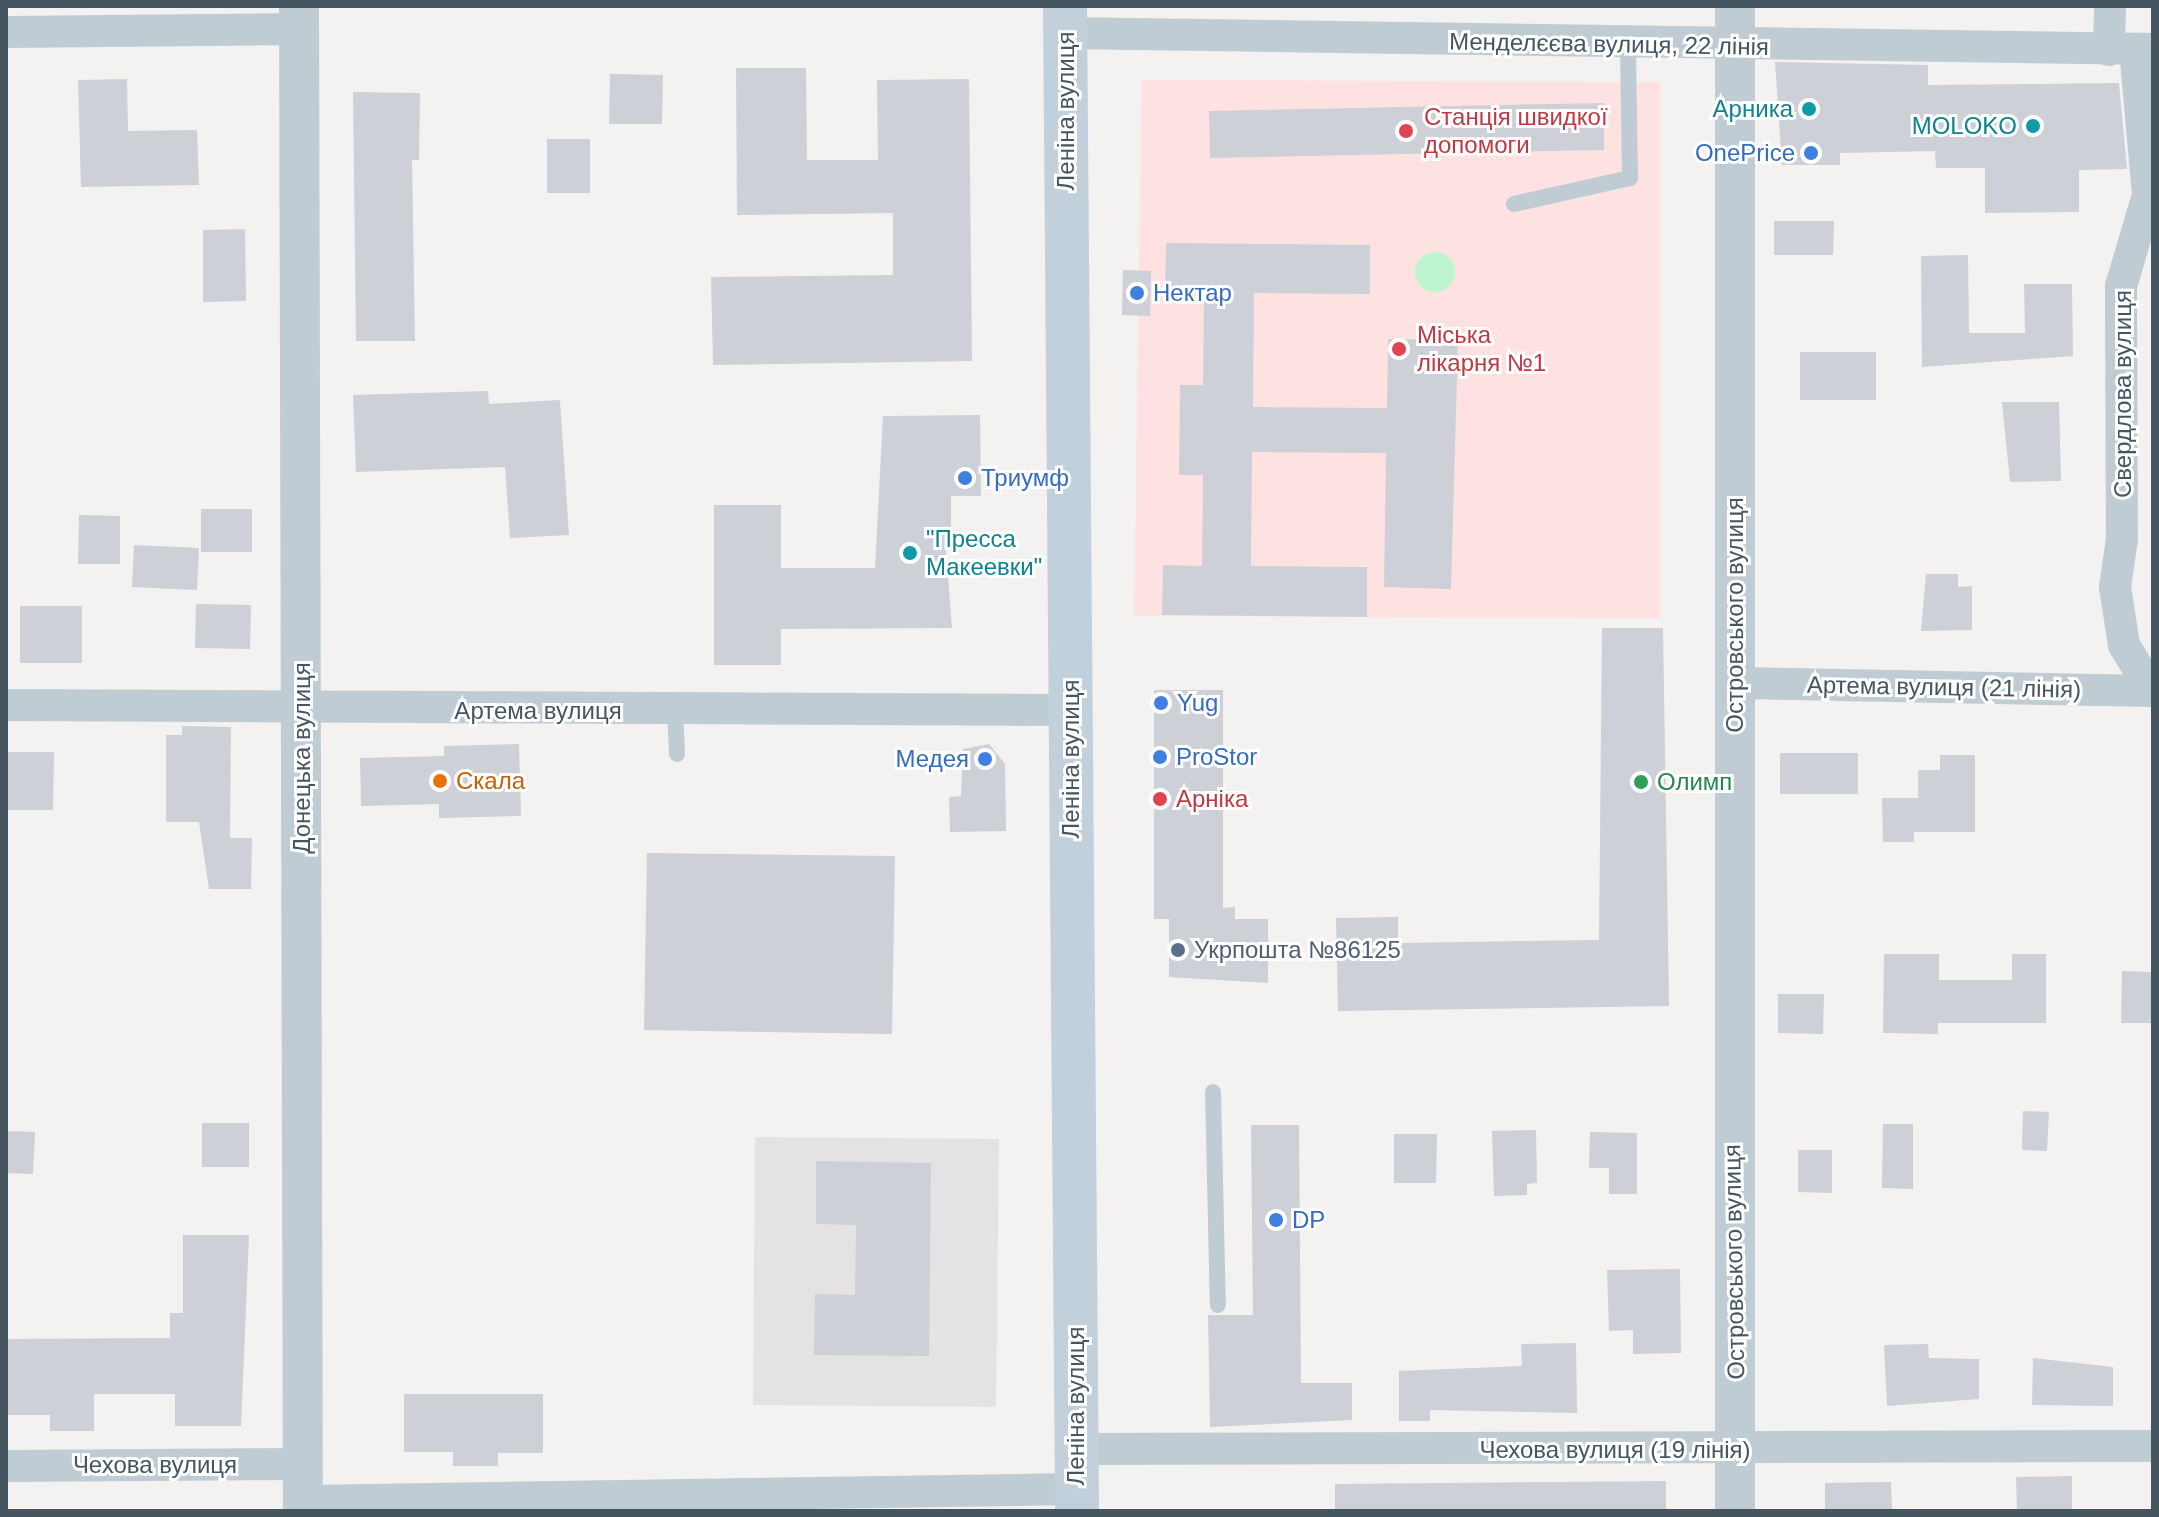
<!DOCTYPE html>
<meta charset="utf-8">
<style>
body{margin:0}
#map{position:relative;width:2159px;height:1517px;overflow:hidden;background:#f4f1f1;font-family:Helvetica,sans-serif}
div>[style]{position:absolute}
.education>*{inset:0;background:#e5e2e3}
.medical>*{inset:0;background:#fee2e1}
.green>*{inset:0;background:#bcf5cf}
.round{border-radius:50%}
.building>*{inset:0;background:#cdd0d6}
.service>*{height:16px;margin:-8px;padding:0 8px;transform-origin:8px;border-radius:8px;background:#c0ccd4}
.minor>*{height:32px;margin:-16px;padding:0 16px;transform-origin:16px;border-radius:16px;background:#c0ccd4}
.tertiary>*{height:40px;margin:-20px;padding:0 20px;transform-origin:20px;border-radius:20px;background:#c0ccd4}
.secondary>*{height:44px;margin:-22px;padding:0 22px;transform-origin:22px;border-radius:22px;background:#c2d0dc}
.dots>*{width:22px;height:22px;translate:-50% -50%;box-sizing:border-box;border:4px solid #fff;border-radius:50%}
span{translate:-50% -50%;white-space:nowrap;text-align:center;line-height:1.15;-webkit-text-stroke:6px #fff;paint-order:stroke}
.street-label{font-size:24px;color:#465661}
.culture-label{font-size:24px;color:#0d838f}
.right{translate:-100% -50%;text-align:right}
.left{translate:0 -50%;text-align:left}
.health-label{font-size:24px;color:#be3a42}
.shop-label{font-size:24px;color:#366cbe}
.food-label{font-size:24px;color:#c56008}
.leisure-label{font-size:24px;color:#27864d}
.service-label{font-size:24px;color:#4e5e75}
.frame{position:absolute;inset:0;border:8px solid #465661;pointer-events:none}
</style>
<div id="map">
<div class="education">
<div style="clip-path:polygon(755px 1137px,999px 1139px,996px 1407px,753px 1405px)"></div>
</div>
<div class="medical">
<div style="clip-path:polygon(1142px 80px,1660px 82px,1660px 618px,1134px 616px)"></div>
</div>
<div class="green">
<div class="round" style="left:1415px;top:252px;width:40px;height:40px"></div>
</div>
<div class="building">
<div style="clip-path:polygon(1775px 62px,1928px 65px,1928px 85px,2119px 83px,2127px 169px,2079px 170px,2079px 212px,1985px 213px,1985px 168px,1936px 168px,1935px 151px,1840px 153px,1840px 165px,1782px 165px)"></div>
<div style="clip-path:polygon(736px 68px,806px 68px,807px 160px,878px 160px,877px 80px,969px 79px,972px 361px,713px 365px,711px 277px,893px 275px,893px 213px,737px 215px)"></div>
<div style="clip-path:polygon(610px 74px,663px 75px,662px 124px,609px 124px)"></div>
<div style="clip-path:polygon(127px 79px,128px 131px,197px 130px,199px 185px,81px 187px,78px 80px)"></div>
<div style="clip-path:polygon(353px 92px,420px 93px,419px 160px,412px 160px,415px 341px,356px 341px)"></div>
<div style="clip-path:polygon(1604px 103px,1604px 150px,1210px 158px,1209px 111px)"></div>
<div style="clip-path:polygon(547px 139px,590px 139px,590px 193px,547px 193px)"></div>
<div style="clip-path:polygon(1774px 221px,1834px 221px,1833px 255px,1774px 255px)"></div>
<div style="clip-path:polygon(245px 229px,246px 301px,203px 302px,203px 230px)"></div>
<div style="clip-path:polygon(1166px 243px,1370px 245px,1370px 294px,1254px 293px,1253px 407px,1387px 408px,1388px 339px,1458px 340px,1451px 589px,1384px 587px,1386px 453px,1252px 452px,1251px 566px,1367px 567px,1367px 617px,1162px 615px,1163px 565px,1202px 566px,1203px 475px,1179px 475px,1180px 385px,1203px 385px,1204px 293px,1165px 293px)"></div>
<div style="clip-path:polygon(1968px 255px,1969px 333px,2025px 333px,2024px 284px,2072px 284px,2073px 356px,1922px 367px,1921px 256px)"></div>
<div style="clip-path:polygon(1123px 270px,1151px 271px,1150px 316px,1122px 315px)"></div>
<div style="clip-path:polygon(1800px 352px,1876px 352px,1876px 400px,1800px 400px)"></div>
<div style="clip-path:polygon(488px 391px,489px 404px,560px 400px,569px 535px,510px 538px,505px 467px,356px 472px,353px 395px)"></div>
<div style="clip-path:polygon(2002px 402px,2059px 402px,2061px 481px,2010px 482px)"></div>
<div style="clip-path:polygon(980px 415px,981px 496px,951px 496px,951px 538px,945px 538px,952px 628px,781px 629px,781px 665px,714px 665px,714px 505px,781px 505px,781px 568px,875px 568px,883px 416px)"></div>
<div style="clip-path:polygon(201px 509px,252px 509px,252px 552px,201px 552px)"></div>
<div style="clip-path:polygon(79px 515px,120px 516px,120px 564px,78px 564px)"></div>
<div style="clip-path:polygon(134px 545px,199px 548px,197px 590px,132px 587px)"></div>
<div style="clip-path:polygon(1926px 574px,1958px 574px,1958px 587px,1972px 586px,1972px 630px,1921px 631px)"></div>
<div style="clip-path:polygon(196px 604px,251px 605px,250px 649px,195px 648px)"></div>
<div style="clip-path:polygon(20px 606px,82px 606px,82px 663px,20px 663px)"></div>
<div style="clip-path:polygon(1602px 628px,1663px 628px,1669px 1006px,1338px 1011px,1336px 918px,1398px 917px,1398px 943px,1599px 940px)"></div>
<div style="clip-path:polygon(1154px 690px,1223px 690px,1223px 908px,1235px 907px,1235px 919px,1268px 919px,1268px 983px,1169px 977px,1169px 919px,1154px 919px)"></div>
<div style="clip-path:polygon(182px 726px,231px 727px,230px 838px,252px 838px,251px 889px,209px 889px,199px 822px,166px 822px,166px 735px,182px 735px)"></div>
<div style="clip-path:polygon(519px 744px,521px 816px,439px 818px,439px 804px,361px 806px,360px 758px,444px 756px,444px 746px)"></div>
<div style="clip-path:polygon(989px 744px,1005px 764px,1006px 831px,950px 832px,949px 797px,961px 796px,963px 749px)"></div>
<div style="clip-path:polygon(6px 752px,54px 752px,53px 810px,6px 810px)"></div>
<div style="clip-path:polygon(1780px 753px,1858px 753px,1858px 794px,1780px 794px)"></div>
<div style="clip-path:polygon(1940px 755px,1975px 755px,1975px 832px,1914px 832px,1914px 842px,1883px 842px,1882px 798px,1918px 798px,1918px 770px,1940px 770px)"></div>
<div style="clip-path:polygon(647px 853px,895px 856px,892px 1034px,644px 1030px)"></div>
<div style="clip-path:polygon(1884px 954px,1939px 954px,1939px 980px,2012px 980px,2012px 954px,2046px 954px,2046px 1023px,1938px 1023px,1938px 1034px,1883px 1033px)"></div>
<div style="clip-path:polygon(2122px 971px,2153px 972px,2153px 1023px,2121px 1023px)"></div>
<div style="clip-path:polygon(1778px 994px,1824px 994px,1823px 1034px,1778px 1033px)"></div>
<div style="clip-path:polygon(2023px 1111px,2049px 1112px,2047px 1151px,2022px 1150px)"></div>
<div style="clip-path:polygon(202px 1123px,249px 1123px,249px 1167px,202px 1167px)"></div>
<div style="clip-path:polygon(1883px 1124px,1913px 1124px,1913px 1189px,1882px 1188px)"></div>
<div style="clip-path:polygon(1251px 1125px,1299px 1125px,1301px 1383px,1352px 1383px,1352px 1420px,1210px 1427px,1208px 1315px,1253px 1315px)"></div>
<div style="clip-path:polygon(1536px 1130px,1537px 1183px,1527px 1184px,1527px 1195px,1494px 1196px,1492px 1131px)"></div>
<div style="clip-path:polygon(6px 1131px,35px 1132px,33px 1174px,6px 1173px)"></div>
<div style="clip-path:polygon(1590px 1132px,1637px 1133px,1637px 1194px,1609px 1194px,1609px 1168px,1589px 1168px)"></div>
<div style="clip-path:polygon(1394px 1134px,1437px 1134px,1436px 1183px,1394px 1183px)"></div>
<div style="clip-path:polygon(1798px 1150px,1832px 1150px,1832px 1193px,1798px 1192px)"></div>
<div style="clip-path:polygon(816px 1161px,931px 1163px,929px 1356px,814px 1355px,815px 1294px,855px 1295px,856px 1225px,816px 1224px)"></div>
<div style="clip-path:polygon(183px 1235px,249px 1235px,241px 1426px,175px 1426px,175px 1394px,94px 1394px,94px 1431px,50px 1431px,50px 1415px,6px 1415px,6px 1339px,170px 1338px,170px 1313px,183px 1313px)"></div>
<div style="clip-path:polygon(1680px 1269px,1681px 1353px,1633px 1354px,1633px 1330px,1609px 1331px,1607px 1270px)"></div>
<div style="clip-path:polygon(1576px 1343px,1577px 1413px,1430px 1410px,1430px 1421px,1399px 1421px,1399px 1371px,1522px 1366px,1521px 1344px)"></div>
<div style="clip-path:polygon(1928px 1344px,1929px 1358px,1979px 1359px,1979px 1399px,1887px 1406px,1884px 1345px)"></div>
<div style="clip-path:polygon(2033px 1358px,2113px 1367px,2113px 1406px,2032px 1405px)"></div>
<div style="clip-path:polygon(404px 1394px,543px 1394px,543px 1453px,498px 1453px,498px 1466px,453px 1466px,453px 1452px,404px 1452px)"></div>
<div style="clip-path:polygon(2072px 1476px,2072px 1511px,2017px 1511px,2016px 1477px)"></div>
<div style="clip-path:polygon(1666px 1481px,1666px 1511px,1335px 1511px,1335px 1484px)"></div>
<div style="clip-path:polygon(1891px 1482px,1892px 1511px,1825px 1511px,1825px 1483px)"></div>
</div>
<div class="service">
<div style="left:1514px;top:204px;width:119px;rotate:-12.6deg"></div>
<div style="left:1630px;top:178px;width:132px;rotate:-90.9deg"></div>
<div style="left:675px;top:711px;width:43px;rotate:87.3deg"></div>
<div style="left:1213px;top:1092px;width:213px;rotate:88.7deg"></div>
</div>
<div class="minor">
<div style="left:6px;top:32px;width:293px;rotate:-0.6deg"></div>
<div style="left:1065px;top:33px;width:1088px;rotate:0.84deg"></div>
<div style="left:2135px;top:49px;width:147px;rotate:84.9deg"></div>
<div style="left:2148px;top:195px;width:95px;rotate:106.5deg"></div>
<div style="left:2121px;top:286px;width:253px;rotate:89.8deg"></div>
<div style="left:2122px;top:539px;width:49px;rotate:98.3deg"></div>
<div style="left:2115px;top:587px;width:59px;rotate:81.2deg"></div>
<div style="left:2124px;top:645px;width:37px;rotate:59deg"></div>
<div style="left:2143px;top:677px;width:10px;rotate:17deg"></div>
<div style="left:2109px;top:50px;width:44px;rotate:-88.7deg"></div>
<div style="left:1735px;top:683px;width:418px;rotate:1.1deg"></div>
<div style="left:6px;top:705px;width:1065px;rotate:0.27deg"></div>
<div style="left:1077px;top:1449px;width:1076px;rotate:-0.16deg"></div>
<div style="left:6px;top:1466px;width:297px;rotate:-0.4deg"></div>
<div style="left:303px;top:1501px;width:773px;rotate:-0.89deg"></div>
</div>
<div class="tertiary">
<div style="left:299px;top:6px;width:1505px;rotate:89.85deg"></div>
<div style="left:1735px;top:1511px;width:1505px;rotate:-90deg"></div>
</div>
<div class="secondary">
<div style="left:1065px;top:6px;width:1505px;rotate:89.54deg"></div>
</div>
<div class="dots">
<div style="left:1809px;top:109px;background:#0f9aa8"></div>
<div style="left:2033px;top:126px;background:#0f9aa8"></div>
<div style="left:1406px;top:131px;background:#e0444e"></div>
<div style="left:1811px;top:153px;background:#3f7fe0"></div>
<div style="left:1137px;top:293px;background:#3f7fe0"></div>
<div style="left:1399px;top:349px;background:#e0444e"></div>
<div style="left:965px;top:478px;background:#3f7fe0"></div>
<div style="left:910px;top:553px;background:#0f9aa8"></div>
<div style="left:1161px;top:703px;background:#3f7fe0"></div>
<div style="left:1160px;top:757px;background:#3f7fe0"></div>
<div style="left:985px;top:759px;background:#3f7fe0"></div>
<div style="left:440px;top:781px;background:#e8710a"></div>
<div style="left:1641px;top:782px;background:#2e9e5b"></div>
<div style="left:1160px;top:799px;background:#e0444e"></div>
<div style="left:1178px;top:950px;background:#5c6f8a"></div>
<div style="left:1276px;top:1220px;background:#3f7fe0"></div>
</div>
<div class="street-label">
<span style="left:1609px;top:44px;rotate:1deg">Менделєєва вулиця, 22 лінія</span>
<span style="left:1066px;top:111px;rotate:-90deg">Леніна вулиця</span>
<span style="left:2123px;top:394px;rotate:-90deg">Свердлова вулиця</span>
<span style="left:1735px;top:615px;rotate:-90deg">Островського вулиця</span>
<span style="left:1944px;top:687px;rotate:1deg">Артема вулиця (21 лiнiя)</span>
<span style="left:538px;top:711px">Артема вулиця</span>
<span style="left:302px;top:758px;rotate:-90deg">Донецька вулиця</span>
<span style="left:1071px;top:759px;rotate:-90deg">Леніна вулиця</span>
<span style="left:1734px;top:1262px;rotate:-91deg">Островського вулиця</span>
<span style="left:1076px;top:1406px;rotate:-90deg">Леніна вулиця</span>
<span style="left:1615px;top:1450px">Чехова вулиця (19 лiнiя)</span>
<span style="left:155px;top:1465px">Чехова вулиця</span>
</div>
<div class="culture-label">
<span class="right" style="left:1793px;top:109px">Арника</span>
<span class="right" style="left:2017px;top:126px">MOLOKO</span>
<span class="left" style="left:926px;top:553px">"Пресса<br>Макеевки"</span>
</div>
<div class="health-label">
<span class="left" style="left:1424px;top:131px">Станція швидкої<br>допомоги</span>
<span class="left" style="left:1417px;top:349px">Міська<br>лікарня №1</span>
<span class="left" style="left:1176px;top:799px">Арніка</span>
</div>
<div class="shop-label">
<span class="right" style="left:1795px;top:153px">OnePrice</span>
<span class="left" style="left:1153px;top:293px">Нектар</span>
<span class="left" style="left:981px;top:478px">Триумф</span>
<span class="left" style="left:1177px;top:703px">Yug</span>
<span class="left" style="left:1176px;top:757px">ProStor</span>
<span class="right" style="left:969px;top:759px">Медея</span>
<span class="left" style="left:1292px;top:1220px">DP</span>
</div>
<div class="food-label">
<span class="left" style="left:456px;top:781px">Скала</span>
</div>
<div class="leisure-label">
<span class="left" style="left:1657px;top:782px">Олимп</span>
</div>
<div class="service-label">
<span class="left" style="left:1194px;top:950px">Укрпошта №86125</span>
</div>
<div class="frame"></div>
</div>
